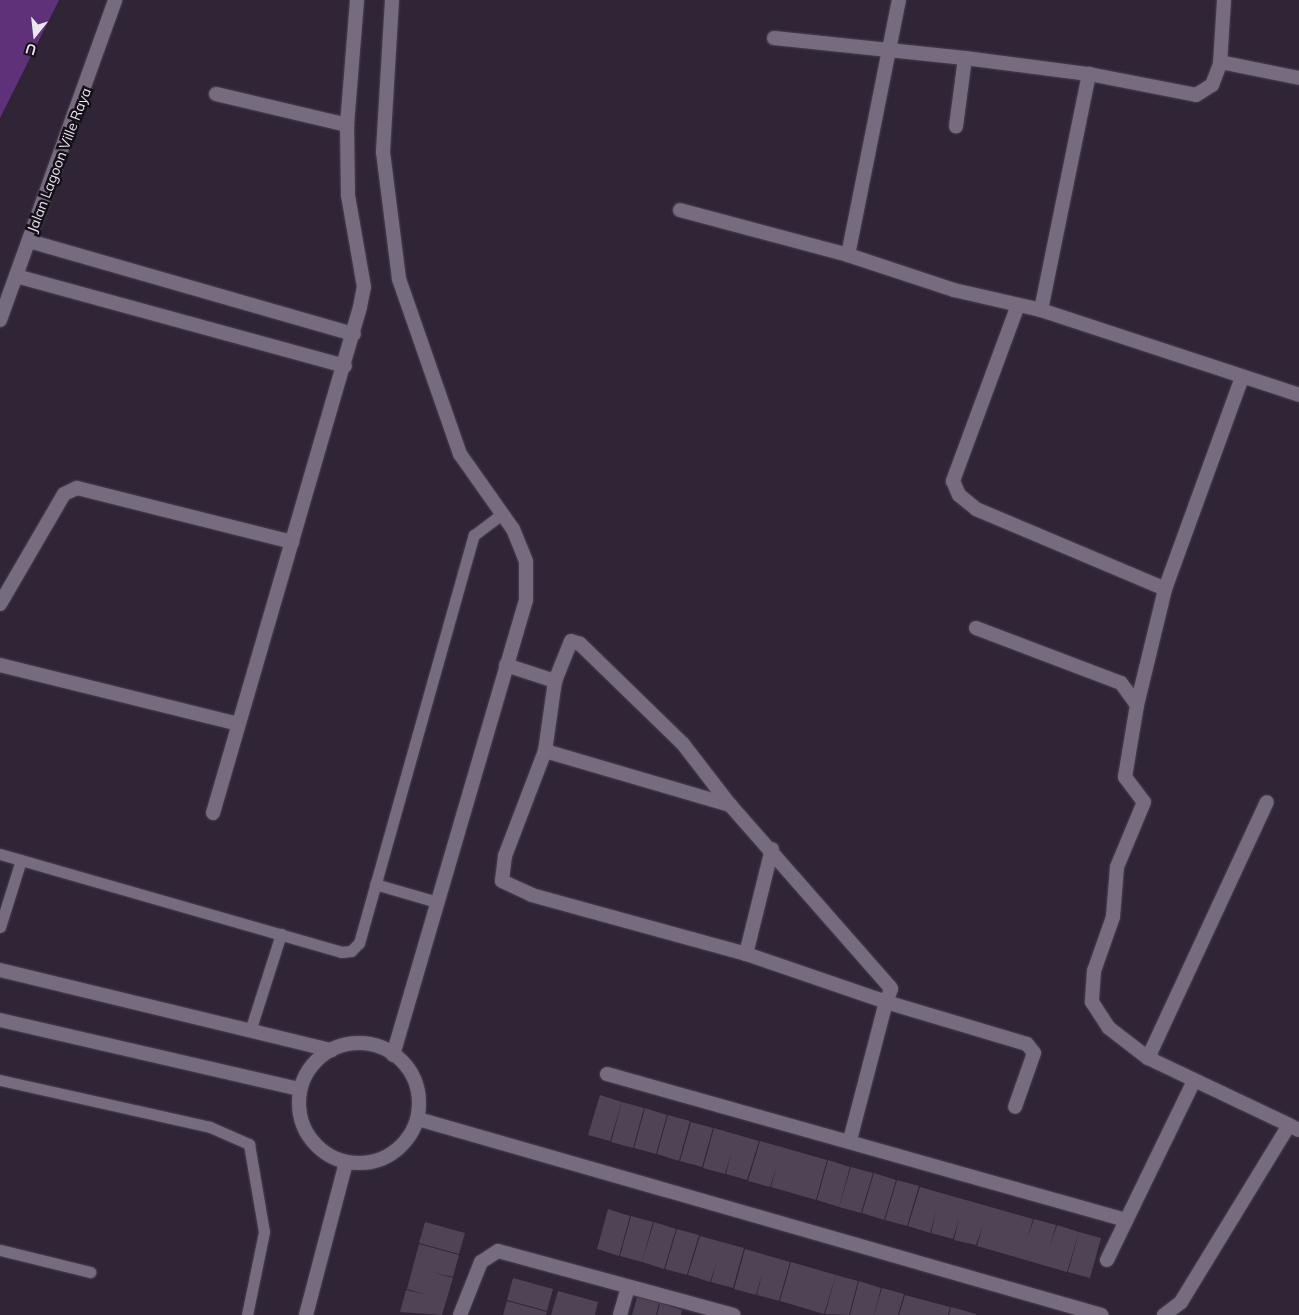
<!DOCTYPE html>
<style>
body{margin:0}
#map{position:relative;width:1299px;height:1315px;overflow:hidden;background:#2f2536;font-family:Mulish,sans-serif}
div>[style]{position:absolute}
.water>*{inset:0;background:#5f3179}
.building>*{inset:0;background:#4f4356}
.roads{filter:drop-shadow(0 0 1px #4a4250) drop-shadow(0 0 1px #4a4250)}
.service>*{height:11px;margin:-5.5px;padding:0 5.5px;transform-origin:5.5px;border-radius:5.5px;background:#776b7f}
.minor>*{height:14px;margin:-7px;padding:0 7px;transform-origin:7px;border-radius:7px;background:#776b7f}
.minor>.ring{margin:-7px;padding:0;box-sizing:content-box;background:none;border:14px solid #776b7f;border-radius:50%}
span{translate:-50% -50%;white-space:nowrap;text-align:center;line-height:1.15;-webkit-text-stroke:5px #151018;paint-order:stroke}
.street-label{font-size:14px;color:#ece6f1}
.north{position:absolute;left:10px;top:10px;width:50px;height:50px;-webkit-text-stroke:4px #151018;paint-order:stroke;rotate:196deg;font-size:14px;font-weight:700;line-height:20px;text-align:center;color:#ece6f1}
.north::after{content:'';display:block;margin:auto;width:18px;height:22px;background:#ece6f1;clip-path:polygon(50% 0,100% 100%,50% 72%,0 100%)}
</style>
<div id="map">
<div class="water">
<div style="clip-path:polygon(0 0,59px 0,0 118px)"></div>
</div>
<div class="building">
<div style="clip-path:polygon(600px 1095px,622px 1102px,610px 1141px,588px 1135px)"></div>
<div style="clip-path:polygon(622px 1102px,644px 1108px,633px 1148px,611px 1142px)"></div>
<div style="clip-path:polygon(645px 1108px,667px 1115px,656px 1154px,634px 1148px)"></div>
<div style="clip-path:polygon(668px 1115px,690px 1121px,679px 1161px,657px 1154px)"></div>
<div style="clip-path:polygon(691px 1122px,713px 1128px,702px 1167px,680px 1161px)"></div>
<div style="clip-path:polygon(714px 1128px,759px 1141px,747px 1180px,726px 1174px,731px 1153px,725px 1174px,703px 1168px)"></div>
<div style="clip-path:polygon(760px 1141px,827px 1160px,816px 1200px,771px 1187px,777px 1166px,770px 1187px,748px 1181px)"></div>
<div style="clip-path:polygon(828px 1160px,850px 1167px,839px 1207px,817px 1200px)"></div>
<div style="clip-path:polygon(851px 1167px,873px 1173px,861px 1213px,839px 1207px)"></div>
<div style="clip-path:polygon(874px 1173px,896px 1180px,884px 1220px,862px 1213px)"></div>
<div style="clip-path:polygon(897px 1180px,919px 1186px,907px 1226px,885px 1220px)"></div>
<div style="clip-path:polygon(920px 1187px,1033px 1219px,1027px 1239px,1034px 1219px,1056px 1225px,1050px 1246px,1057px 1225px,1079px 1232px,1067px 1272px,977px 1246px,983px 1225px,976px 1245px,954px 1240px,959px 1218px,953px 1239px,931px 1233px,936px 1212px,930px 1233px,908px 1226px)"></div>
<div style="clip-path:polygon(608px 1209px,630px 1216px,619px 1256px,597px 1249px)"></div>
<div style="clip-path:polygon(631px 1216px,653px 1222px,642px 1262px,620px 1256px)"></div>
<div style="clip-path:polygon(425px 1222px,465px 1233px,459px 1254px,419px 1243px)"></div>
<div style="clip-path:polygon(654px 1222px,676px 1229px,664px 1269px,642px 1262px)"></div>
<div style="clip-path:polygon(677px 1229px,699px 1235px,687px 1275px,665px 1269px)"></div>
<div style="clip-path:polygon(1079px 1232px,1101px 1238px,1090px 1278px,1068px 1272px)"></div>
<div style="clip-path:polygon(700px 1236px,744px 1248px,733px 1288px,711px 1282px,717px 1261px,710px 1282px,688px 1275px)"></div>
<div style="clip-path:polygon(419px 1244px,459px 1255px,453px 1277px,432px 1272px,453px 1278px,442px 1315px,400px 1312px,406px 1290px,427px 1295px,407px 1289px)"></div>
<div style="clip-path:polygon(745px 1249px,790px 1262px,779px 1301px,757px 1295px,762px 1274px,756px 1295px,734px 1289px)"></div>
<div style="clip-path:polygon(791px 1262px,836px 1275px,824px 1314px,780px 1301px)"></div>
<div style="clip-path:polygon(836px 1275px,858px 1281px,849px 1315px,825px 1314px)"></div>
<div style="clip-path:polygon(513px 1278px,553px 1289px,547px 1311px,507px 1300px)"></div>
<div style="clip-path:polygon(859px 1281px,881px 1288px,874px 1315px,850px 1315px)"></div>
<div style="clip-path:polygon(882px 1288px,904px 1294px,898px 1315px,874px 1315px)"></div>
<div style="clip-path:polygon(558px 1291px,598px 1302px,595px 1315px,551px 1315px)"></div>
<div style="clip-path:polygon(905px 1295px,950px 1307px,948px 1315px,899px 1315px)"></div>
<div style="clip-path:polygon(637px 1297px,659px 1303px,656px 1315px,632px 1315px)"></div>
<div style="clip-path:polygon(507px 1301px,547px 1312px,546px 1315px,503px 1315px)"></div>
<div style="clip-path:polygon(660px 1303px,682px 1310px,681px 1315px,657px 1315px)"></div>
<div style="clip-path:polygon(951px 1307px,976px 1314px,976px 1315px,949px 1315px)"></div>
</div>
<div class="roads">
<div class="service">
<div style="left:0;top:854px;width:355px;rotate:16deg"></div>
<div style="left:341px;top:952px;width:10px;rotate:-6deg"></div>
<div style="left:351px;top:951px;width:11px;rotate:-45deg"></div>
<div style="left:359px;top:943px;width:424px;rotate:-74.3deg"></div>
<div style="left:474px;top:535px;width:35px;rotate:-37deg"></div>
<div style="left:375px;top:884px;width:65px;rotate:16.2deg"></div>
<div style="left:0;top:927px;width:70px;rotate:-72.6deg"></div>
<div style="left:250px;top:1031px;width:102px;rotate:-72.3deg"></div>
<div style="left:0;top:1080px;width:215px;rotate:12.6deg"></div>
<div style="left:210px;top:1127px;width:43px;rotate:23.6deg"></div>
<div style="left:249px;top:1144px;width:89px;rotate:80.3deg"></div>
<div style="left:264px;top:1232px;width:85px;rotate:101.6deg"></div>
<div style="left:0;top:1250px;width:93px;rotate:13.7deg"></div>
</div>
<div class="minor">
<div style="left:392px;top:0;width:152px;rotate:93.4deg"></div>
<div style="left:383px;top:152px;width:128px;rotate:82.8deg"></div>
<div style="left:399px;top:279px;width:185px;rotate:70.8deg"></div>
<div style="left:460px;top:454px;width:92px;rotate:54.8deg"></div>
<div style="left:513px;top:529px;width:35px;rotate:68deg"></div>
<div style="left:526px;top:562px;width:38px;rotate:90deg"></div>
<div style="left:526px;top:600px;width:474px;rotate:106.3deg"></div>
<div style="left:774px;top:38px;width:192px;rotate:6deg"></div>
<div style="left:965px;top:58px;width:69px;rotate:97.5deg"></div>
<div style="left:965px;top:58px;width:125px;rotate:7.4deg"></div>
<div style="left:1089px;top:74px;width:109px;rotate:11.1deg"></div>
<div style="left:1196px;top:95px;width:19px;rotate:-32deg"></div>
<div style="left:1212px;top:85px;width:22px;rotate:-69deg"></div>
<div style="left:1220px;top:64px;width:64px;rotate:-86.4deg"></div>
<div style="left:1220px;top:62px;width:81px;rotate:11.4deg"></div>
<div style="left:216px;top:94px;width:135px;rotate:13.3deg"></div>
<div style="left:680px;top:210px;width:174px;rotate:15deg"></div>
<div style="left:848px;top:255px;width:112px;rotate:18.3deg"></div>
<div style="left:954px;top:290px;width:89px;rotate:12.9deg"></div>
<div style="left:1041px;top:310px;width:272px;rotate:18.2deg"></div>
<div style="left:29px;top:241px;width:338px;rotate:16deg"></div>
<div style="left:848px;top:255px;width:260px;rotate:-78.7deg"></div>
<div style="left:16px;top:276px;width:341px;rotate:15.3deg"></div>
<div style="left:1018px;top:305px;width:188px;rotate:110.3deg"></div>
<div style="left:953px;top:481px;width:15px;rotate:67deg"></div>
<div style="left:959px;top:495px;width:22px;rotate:39deg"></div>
<div style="left:976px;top:509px;width:205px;rotate:22.9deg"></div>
<div style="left:1041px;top:310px;width:241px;rotate:-78.5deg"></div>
<div style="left:0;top:320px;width:340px;rotate:-70.2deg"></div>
<div style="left:0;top:604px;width:127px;rotate:-59.8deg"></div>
<div style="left:64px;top:494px;width:14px;rotate:-25deg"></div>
<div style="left:77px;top:488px;width:222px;rotate:14.1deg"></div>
<div style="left:976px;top:628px;width:155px;rotate:20.8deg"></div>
<div style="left:1121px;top:683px;width:27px;rotate:54deg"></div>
<div style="left:1137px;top:705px;width:73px;rotate:99.5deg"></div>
<div style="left:1125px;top:777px;width:31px;rotate:53deg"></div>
<div style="left:1144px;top:802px;width:70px;rotate:112.6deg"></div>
<div style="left:1117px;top:867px;width:50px;rotate:94.6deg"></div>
<div style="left:1113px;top:917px;width:57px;rotate:109.4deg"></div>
<div style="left:1094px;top:971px;width:31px;rotate:94deg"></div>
<div style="left:1092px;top:1002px;width:31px;rotate:57deg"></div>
<div style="left:1109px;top:1028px;width:49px;rotate:37.6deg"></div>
<div style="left:1148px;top:1058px;width:156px;rotate:25.4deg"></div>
<div style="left:0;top:665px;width:245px;rotate:13.9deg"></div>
<div style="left:506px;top:665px;width:52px;rotate:18.1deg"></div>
<div style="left:1137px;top:705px;width:119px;rotate:-76.4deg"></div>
<div style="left:1165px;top:589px;width:225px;rotate:-70deg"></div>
<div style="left:545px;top:751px;width:193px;rotate:16.3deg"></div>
<div style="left:213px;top:813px;width:527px;rotate:-73.8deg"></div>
<div style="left:360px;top:307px;width:20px;rotate:-79deg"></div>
<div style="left:364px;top:287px;width:93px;rotate:-99.9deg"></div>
<div style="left:348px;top:195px;width:70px;rotate:-90.8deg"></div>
<div style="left:347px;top:125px;width:125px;rotate:-85.4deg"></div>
<div style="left:746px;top:954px;width:108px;rotate:-76.1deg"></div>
<div style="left:0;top:970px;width:341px;rotate:13.6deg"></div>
<div style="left:0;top:1020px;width:308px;rotate:13deg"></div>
<div class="ring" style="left:299px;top:1043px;width:106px;height:106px"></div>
<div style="left:1148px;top:1058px;width:282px;rotate:-65.1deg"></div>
<div style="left:607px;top:1074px;width:539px;rotate:15.71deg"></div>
<div style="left:418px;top:1119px;width:711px;rotate:16.01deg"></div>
<div style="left:850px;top:1140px;width:143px;rotate:-75.4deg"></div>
<div style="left:886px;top:1002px;width:14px;rotate:-69deg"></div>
<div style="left:891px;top:989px;width:2px;rotate:-117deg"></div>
<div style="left:890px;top:987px;width:242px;rotate:-131.3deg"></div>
<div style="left:730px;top:805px;width:77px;rotate:-127.6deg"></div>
<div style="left:683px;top:744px;width:144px;rotate:-135.8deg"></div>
<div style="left:580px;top:644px;width:9px;rotate:-162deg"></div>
<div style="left:571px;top:641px;width:43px;rotate:111.8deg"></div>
<div style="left:555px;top:681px;width:71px;rotate:98.1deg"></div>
<div style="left:545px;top:751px;width:112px;rotate:110.9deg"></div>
<div style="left:505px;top:856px;width:25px;rotate:97deg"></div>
<div style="left:502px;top:881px;width:33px;rotate:25deg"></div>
<div style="left:532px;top:895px;width:222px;rotate:15.4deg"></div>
<div style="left:746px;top:954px;width:148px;rotate:18.9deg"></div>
<div style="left:886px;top:1002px;width:147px;rotate:16.6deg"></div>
<div style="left:1027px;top:1044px;width:11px;rotate:52deg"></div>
<div style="left:1034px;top:1053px;width:57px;rotate:109.4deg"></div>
<div style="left:1107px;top:1260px;width:197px;rotate:-64.1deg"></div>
<div style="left:306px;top:1315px;width:158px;rotate:-75.3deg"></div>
<div style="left:460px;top:1315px;width:57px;rotate:-68.4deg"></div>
<div style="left:481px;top:1262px;width:20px;rotate:-33deg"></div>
<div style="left:498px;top:1251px;width:244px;rotate:15.2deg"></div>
<div style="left:620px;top:1315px;width:29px;rotate:-74deg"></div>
<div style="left:1164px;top:1315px;width:21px;rotate:-37deg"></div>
<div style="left:1181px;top:1302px;width:207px;rotate:-58.6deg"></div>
<div style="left:1289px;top:1125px;width:11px;rotate:27deg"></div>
</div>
</div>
<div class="street-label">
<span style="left:59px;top:160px;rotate:-69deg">Jalan Lagoon Ville Raya</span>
</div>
<div class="north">U</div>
</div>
